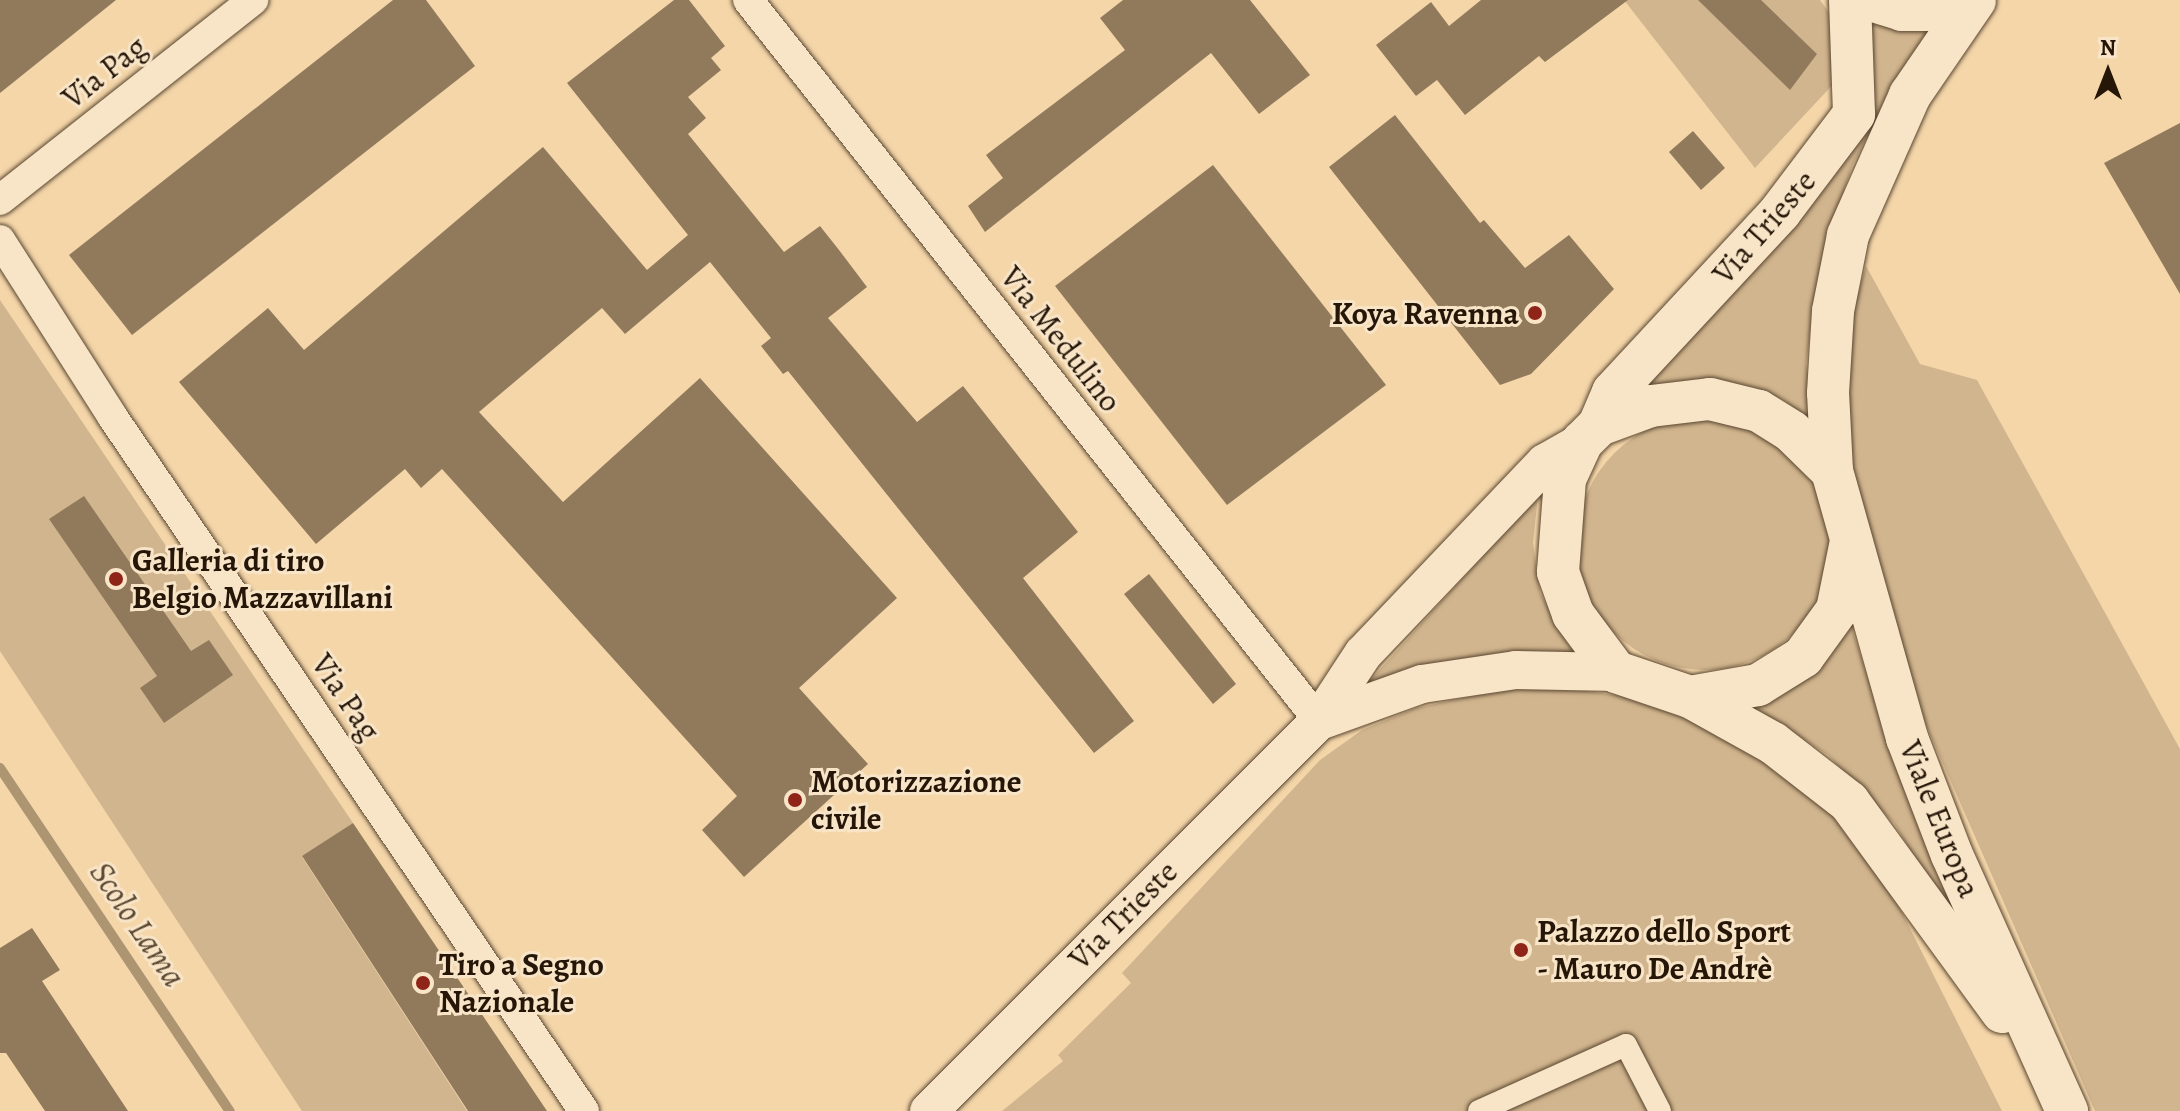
<!DOCTYPE html>
<meta charset="utf-8">
<style>
body{margin:0}
#map{position:relative;width:2180px;height:1111px;overflow:hidden;background:#f4d6a9;font-family:Alegreya,serif}
div>[style]{position:absolute}
.green>*{inset:0;background:#d1b58e}
.round{border-radius:50%}
.stream>*{height:10px;margin:-5px;padding:0 5px;transform-origin:5px;border-radius:5px;background:#ae9572}
.building>*{inset:0;background:#917a5c}
.roads{filter:drop-shadow(0 0 2px #594630) drop-shadow(0 0 2px #594630)}
.pedestrian>*{height:22px;margin:-11px;padding:0 11px;transform-origin:11px;border-radius:11px;background:#f8e4c7}
.minor>*{height:30px;margin:-15px;padding:0 15px;transform-origin:15px;border-radius:15px;background:#f8e4c7}
.tertiary>*{height:38px;margin:-19px;padding:0 19px;transform-origin:19px;border-radius:19px;background:#f8e4c7}
.secondary>*{height:42px;margin:-21px;padding:0 21px;transform-origin:21px;border-radius:21px;background:#f8e4c7}
.dots>*{width:22px;height:22px;translate:-50% -50%;box-sizing:border-box;border:4px solid #f8e4c7;border-radius:50%}
span{translate:-50% -50%;white-space:nowrap;text-align:center;line-height:1.15;-webkit-text-stroke:6px #f8e4c7;paint-order:stroke}
.street-label{font-size:32px;color:#251608}
.poi-label{font-size:32px;color:#251608;font-weight:700}
.right{translate:-100% -50%;text-align:right}
.left{translate:0 -50%;text-align:left}
.water-label{font-size:34px;color:#5c4932;font-style:italic}
.north{position:absolute;left:2068px;top:32px;width:80px;height:80px;-webkit-text-stroke:6px #f8e4c7;paint-order:stroke;rotate:0deg;font-size:22px;font-weight:700;line-height:32px;text-align:center;color:#251608}
.north::after{content:'';display:block;margin:auto;width:28px;height:36px;background:#251608;clip-path:polygon(50% 0,100% 100%,50% 72%,0 100%)}
</style>
<div id="map">
<div class="green">
<div style="clip-path:polygon(1624px 0,1820px 0,1830px 14px,1838px 79px,1755px 168px)"></div>
<div style="clip-path:polygon(1939px 20px,1879px 113px,1852px 166px,1830px 232px,1815px 294px,1806px 364px,1817px 426px,1782px 399px,1752px 387px,1719px 384px,1637px 395px,1809px 204px,1866px 23px,1896px 28px)"></div>
<div style="clip-path:polygon(1866px 266px,1920px 364px,1977px 380px,2180px 749px,2180px 1111px,2095px 1111px,1924px 720px,1872px 553px,1854px 471px,1846px 403px,1849px 324px)"></div>
<div style="clip-path:polygon(0 300px,353px 823px,302px 857px,467px 1111px,302px 1111px,0 651px)"></div>
<div class="round" style="left:1577px;top:416px;width:254px;height:254px"></div>
<div style="clip-path:polygon(1538px 495px,1533px 543px,1540px 593px,1573px 652px,1508px 652px,1366px 685px)"></div>
<div style="clip-path:polygon(1848px 617px,1888px 739px,1964px 914px,1952px 918px,1894px 823px,1828px 755px,1752px 706px)"></div>
<div style="clip-path:polygon(1505px 689px,1586px 691px,1657px 701px,1800px 780px,1849px 829px,1882px 873px,2002px 1111px,1002px 1111px,1063px 1061px,1058px 1055px,1131px 983px,1122px 973px,1320px 760px,1362px 730px,1417px 708px)"></div>
</div>
<div class="stream">
<div style="left:0;top:768px;width:413px;rotate:56.2deg"></div>
</div>
<div class="building">
<div style="clip-path:polygon(0 0,116px 0,0 93px)"></div>
<div style="clip-path:polygon(393px 0,426px 0,475px 66px,132px 335px,69px 255px)"></div>
<div style="clip-path:polygon(674px 0,689px 0,725px 46px,711px 58px,721px 70px,688px 97px,706px 118px,688px 134px,784px 252px,820px 226px,839px 250px,867px 287px,828px 318px,917px 422px,963px 386px,1078px 532px,1023px 578px,1134px 721px,1094px 753px,788px 371px,783px 374px,761px 346px,771px 338px,710px 262px,625px 334px,602px 308px,479px 412px,563px 502px,700px 378px,897px 598px,799px 688px,868px 764px,744px 877px,702px 830px,737px 796px,442px 469px,421px 488px,405px 469px,316px 544px,179px 382px,268px 308px,304px 350px,543px 147px,647px 270px,688px 235px,567px 83px)"></div>
<div style="clip-path:polygon(1123px 0,1250px 0,1310px 75px,1259px 114px,1211px 53px,985px 232px,968px 206px,1003px 178px,986px 155px,1125px 50px,1100px 18px)"></div>
<div style="clip-path:polygon(1481px 0,1628px 0,1545px 62px,1539px 56px,1465px 115px,1437px 80px,1416px 96px,1376px 45px,1431px 2px,1449px 26px)"></div>
<div style="clip-path:polygon(1698px 0,1761px 0,1817px 54px,1790px 90px)"></div>
<div style="clip-path:polygon(1395px 115px,1480px 223px,1484px 220px,1525px 268px,1569px 235px,1614px 289px,1531px 374px,1500px 385px,1329px 167px)"></div>
<div style="clip-path:polygon(2180px 123px,2180px 294px,2104px 163px)"></div>
<div style="clip-path:polygon(1693px 131px,1725px 168px,1701px 190px,1669px 152px)"></div>
<div style="clip-path:polygon(1213px 165px,1386px 385px,1227px 505px,1055px 286px)"></div>
<div style="clip-path:polygon(84px 496px,191px 651px,209px 640px,233px 675px,164px 723px,140px 688px,157px 676px,49px 519px)"></div>
<div style="clip-path:polygon(1149px 574px,1236px 684px,1213px 704px,1124px 594px)"></div>
<div style="clip-path:polygon(353px 823px,547px 1111px,468px 1111px,302px 856px)"></div>
<div style="clip-path:polygon(32px 928px,60px 970px,42px 981px,128px 1111px,45px 1111px,6px 1053px,0 1053px,0 948px)"></div>
</div>
<div class="roads">
<div class="pedestrian">
<div style="left:1479px;top:1111px;width:161px;rotate:-24.2deg"></div>
<div style="left:1626px;top:1045px;width:74px;rotate:62.7deg"></div>
</div>
<div class="minor">
<div style="left:748px;top:0;width:920px;rotate:51.62deg"></div>
<div style="left:0;top:200px;width:323px;rotate:-38.3deg"></div>
<div style="left:0;top:240px;width:209px;rotate:57.5deg"></div>
<div style="left:112px;top:416px;width:840px;rotate:55.82deg"></div>
</div>
<div class="tertiary">
<div style="left:1319px;top:721px;width:109px;rotate:-19.8deg"></div>
<div style="left:1422px;top:684px;width:95px;rotate:-8.5deg"></div>
<div style="left:1516px;top:670px;width:100px;rotate:1.1deg"></div>
<div style="left:929px;top:1111px;width:552px;rotate:-45deg"></div>
<div style="left:1319px;top:721px;width:80px;rotate:-56.7deg"></div>
<div style="left:1363px;top:654px;width:264px;rotate:-46.4deg"></div>
<div style="left:1545px;top:463px;width:43px;rotate:-29.6deg"></div>
</div>
<div class="secondary">
<div style="left:1870px;top:0;width:34px;rotate:17deg"></div>
<div style="left:1902px;top:10px;width:30px"></div>
<div style="left:1932px;top:10px;width:32px;rotate:-18deg"></div>
<div style="left:1599px;top:425px;width:36px;rotate:-67deg"></div>
<div style="left:1613px;top:392px;width:246px;rotate:-47.1deg"></div>
<div style="left:1780px;top:212px;width:123px;rotate:-52.9deg"></div>
<div style="left:1854px;top:114px;width:114px;rotate:-92deg"></div>
<div style="left:1832px;top:471px;width:78px;rotate:-92.9deg"></div>
<div style="left:1828px;top:393px;width:82px;rotate:-86.5deg"></div>
<div style="left:1833px;top:311px;width:77px;rotate:-78.8deg"></div>
<div style="left:1848px;top:235px;width:153px;rotate:-66.1deg"></div>
<div style="left:1910px;top:95px;width:115px;rotate:-55.6deg"></div>
<div style="left:1851px;top:541px;width:70px;rotate:101.5deg"></div>
<div style="left:1837px;top:610px;width:58px;rotate:125.9deg"></div>
<div style="left:1803px;top:657px;width:53px;rotate:148.1deg"></div>
<div style="left:1758px;top:685px;width:69px;rotate:170deg"></div>
<div style="left:1690px;top:697px;width:78px;rotate:-161.3deg"></div>
<div style="left:1616px;top:672px;width:72px;rotate:-126.6deg"></div>
<div style="left:1573px;top:614px;width:45px;rotate:-109.7deg"></div>
<div style="left:1558px;top:572px;width:93px;rotate:-85.7deg"></div>
<div style="left:1565px;top:479px;width:41px;rotate:-65.3deg"></div>
<div style="left:1582px;top:442px;width:24px;rotate:-45deg"></div>
<div style="left:1599px;top:425px;width:55px;rotate:-20.1deg"></div>
<div style="left:1651px;top:406px;width:59px;rotate:-6.8deg"></div>
<div style="left:1710px;top:399px;width:50px;rotate:13.8deg"></div>
<div style="left:1759px;top:411px;width:39px;rotate:32deg"></div>
<div style="left:1792px;top:432px;width:56px;rotate:44.3deg"></div>
<div style="left:1832px;top:471px;width:277px;rotate:74.3deg"></div>
<div style="left:1907px;top:738px;width:125px;rotate:69deg"></div>
<div style="left:1952px;top:855px;width:281px;rotate:65.8deg"></div>
<div style="left:1690px;top:697px;width:95px;rotate:29deg"></div>
<div style="left:1773px;top:743px;width:96px;rotate:37.8deg"></div>
<div style="left:1849px;top:802px;width:260px;rotate:53.9deg"></div>
</div>
</div>
<div class="dots">
<div style="left:1535px;top:313px;background:#8f2418"></div>
<div style="left:116px;top:579px;background:#8f2418"></div>
<div style="left:795px;top:800px;background:#8f2418"></div>
<div style="left:1521px;top:950px;background:#8f2418"></div>
<div style="left:423px;top:983px;background:#8f2418"></div>
</div>
<div class="street-label">
<span style="left:104px;top:72px;rotate:-38deg">Via Pag</span>
<span style="left:1764px;top:227px;rotate:-49deg">Via Trieste</span>
<span style="left:1061px;top:339px;rotate:52deg">Via Medulino</span>
<span style="left:346px;top:697px;rotate:56deg">Via Pag</span>
<span style="left:1940px;top:819px;rotate:68deg">Viale Europa</span>
<span style="left:1123px;top:915px;rotate:-45deg">Via Trieste</span>
</div>
<div class="poi-label">
<span class="right" style="left:1519px;top:313px">Koya Ravenna</span>
<span class="left" style="left:132px;top:579px">Galleria di tiro<br>Belgio Mazzavillani</span>
<span class="left" style="left:811px;top:800px">Motorizzazione<br>civile</span>
<span class="left" style="left:1537px;top:950px">Palazzo dello Sport<br>- Mauro De Andrè</span>
<span class="left" style="left:439px;top:983px">Tiro a Segno<br>Nazionale</span>
</div>
<div class="water-label">
<span style="left:138px;top:924px;rotate:56deg">Scolo Lama</span>
</div>
<div class="north">N</div>
</div>
